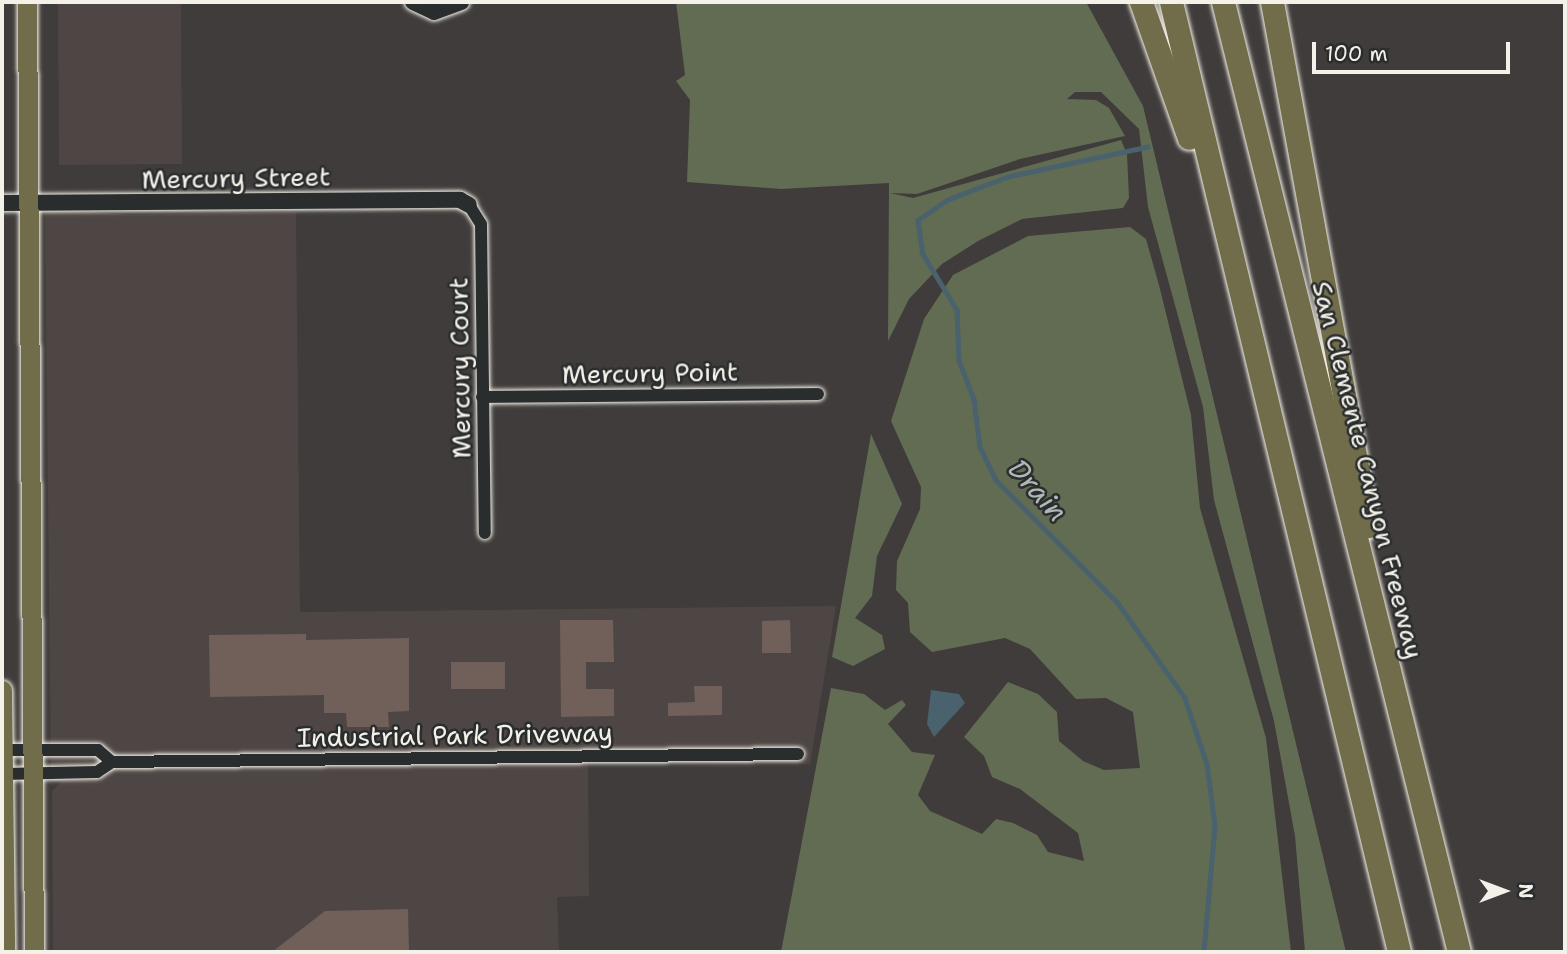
<!DOCTYPE html>
<style>
body{margin:0}
#map{position:relative;width:1567px;height:954px;overflow:hidden;background:#3f3c3b;font-family:"Shantell Sans",sans-serif}
div>[style]{position:absolute}
.built>*{inset:0;background:#4e4644}
.green>*{inset:0;background:#616c53}
.water>*{inset:0;background:#49626d}
.stream>*{height:4.5px;margin:-2.25px;padding:0 2.25px;transform-origin:2.25px;border-radius:2.25px;background:#49626d}
.building>*{inset:0;background:#715f5a}
.roads{filter:drop-shadow(0 0 2px #f4f1e8) drop-shadow(0 0 2px #f4f1e8)}
.minor>*{height:12px;margin:-6px;padding:0 6px;transform-origin:6px;border-radius:6px;background:#2a2d2e}
.tertiary>*{height:16px;margin:-8px;padding:0 8px;transform-origin:8px;border-radius:8px;background:#2a2d2e}
.primary>*{height:19px;margin:-9.5px;padding:0 9.5px;transform-origin:9.5px;border-radius:9.5px;background:#716d4b}
.motorway>*{height:23px;margin:-11.5px;padding:0 11.5px;transform-origin:11.5px;border-radius:11.5px;background:#716d4b}
span{translate:-50% -50%;white-space:nowrap;text-align:center;line-height:1.15;-webkit-text-stroke:5px #2a2d2e;paint-order:stroke}
.street-label{font-size:26px;color:#f4f1e8}
.water-label{font-size:28px;color:#b0b8b7;font-style:italic}
.frame{position:absolute;inset:0;border:4px solid #f4f1e8;pointer-events:none}
.north{position:absolute;left:1469px;top:856px;width:70px;height:70px;-webkit-text-stroke:5px #2a2d2e;paint-order:stroke;rotate:90deg;font-size:19px;font-weight:700;line-height:28px;text-align:center;color:#f4f1e8}
.north::after{content:'';display:block;margin:auto;width:24px;height:32px;background:#f4f1e8;clip-path:polygon(50% 0,100% 100%,50% 72%,0 100%)}
.scale{position:absolute;left:1312px;top:42px;width:198px;height:32px;box-sizing:border-box;border:4px solid #f4f1e8;border-top:0;padding-left:9px;font-size:21px;line-height:24px;white-space:nowrap;color:#f4f1e8;-webkit-text-stroke:5px #2a2d2e;paint-order:stroke}
</style>
<div id="map">
<div class="built">
<div style="clip-path:polygon(58px 2px,181px 2px,182px 164px,59px 165px)"></div>
<div style="clip-path:polygon(45px 209px,129px 215px,296px 212px,300px 612px,836px 606px,810px 764px,588px 761px,589px 896px,557px 897px,559px 952px,53px 952px,52px 791px,61px 782px,51px 780px)"></div>
</div>
<div class="green">
<div style="clip-path:polygon(676px 2px,1086px 2px,1143px 106px,1346px 952px,1305px 952px,1295px 836px,1274px 721px,1214px 500px,1203px 407px,1148px 207px,1139px 129px,1101px 92px,1075px 92px,1067px 99px,1096px 100px,1109px 108px,1125px 136px,1020px 159px,917px 194px,890px 193px,913px 198px,1121px 140px,1127px 154px,1129px 198px,1123px 208px,1022px 219px,978px 241px,942px 264px,909px 299px,888px 341px,889px 183px,781px 189px,687px 182px,690px 100px,676px 81px,685px 75px)"></div>
<div style="clip-path:polygon(1130px 227px,1146px 239px,1159px 285px,1191px 415px,1200px 508px,1266px 738px,1291px 952px,781px 952px,831px 688px,864px 694px,885px 710px,902px 700px,906px 705px,888px 724px,912px 752px,935px 755px,918px 795px,930px 811px,982px 834px,996px 819px,1013px 823px,1037px 835px,1048px 852px,1084px 861px,1078px 833px,1020px 789px,992px 777px,984px 756px,964px 737px,1008px 682px,1038px 694px,1057px 712px,1059px 741px,1083px 761px,1104px 770px,1140px 768px,1133px 712px,1106px 698px,1076px 699px,1030px 649px,1005px 638px,932px 652px,910px 632px,908px 603px,896px 590px,897px 561px,920px 509px,921px 487px,891px 421px,924px 319px,953px 275px,1028px 236px)"></div>
<div style="clip-path:polygon(871px 434px,902px 504px,877px 556px,872px 596px,855px 618px,882px 635px,885px 649px,853px 666px,832px 657px)"></div>
</div>
<div class="water">
<div style="clip-path:polygon(931px 690px,959px 694px,965px 703px,934px 737px,927px 724px)"></div>
</div>
<div class="stream">
<div style="left:1148px;top:147px;width:143px;rotate:167.9deg"></div>
<div style="left:1008px;top:177px;width:64px;rotate:159deg"></div>
<div style="left:948px;top:200px;width:36px;rotate:146deg"></div>
<div style="left:918px;top:220px;width:34px;rotate:82deg"></div>
<div style="left:923px;top:254px;width:66px;rotate:58.7deg"></div>
<div style="left:957px;top:310px;width:50px;rotate:87.7deg"></div>
<div style="left:959px;top:360px;width:42px;rotate:69deg"></div>
<div style="left:974px;top:399px;width:48px;rotate:82.9deg"></div>
<div style="left:980px;top:447px;width:37px;rotate:64deg"></div>
<div style="left:996px;top:480px;width:173px;rotate:45.2deg"></div>
<div style="left:1118px;top:603px;width:116px;rotate:54.8deg"></div>
<div style="left:1185px;top:698px;width:70px;rotate:71.6deg"></div>
<div style="left:1207px;top:764px;width:63px;rotate:82.6deg"></div>
<div style="left:1215px;top:826px;width:126px;rotate:95deg"></div>
</div>
<div class="building">
<div style="clip-path:polygon(560px 620px,613px 620px,614px 662px,586px 662px,586px 689px,614px 689px,614px 716px,561px 717px)"></div>
<div style="clip-path:polygon(790px 620px,791px 653px,762px 653px,762px 621px)"></div>
<div style="clip-path:polygon(306px 634px,306px 640px,409px 638px,409px 711px,388px 712px,389px 727px,347px 727px,346px 713px,324px 713px,324px 695px,210px 697px,209px 635px)"></div>
<div style="clip-path:polygon(451px 662px,505px 662px,505px 689px,451px 689px)"></div>
<div style="clip-path:polygon(694px 686px,722px 686px,722px 715px,668px 716px,668px 703px,695px 702px)"></div>
<div style="clip-path:polygon(408px 909px,409px 952px,272px 952px,325px 911px)"></div>
</div>
<div class="roads">
<div class="minor">
<div style="left:469px;top:205px;width:22px;rotate:58deg"></div>
<div style="left:481px;top:224px;width:309px;rotate:89.3deg"></div>
<div style="left:482px;top:397px;width:336px;rotate:-0.5deg"></div>
<div style="left:2px;top:750px;width:96px"></div>
<div style="left:98px;top:750px;width:18px;rotate:41deg"></div>
<div style="left:3px;top:774px;width:94px;rotate:-1.2deg"></div>
<div style="left:97px;top:772px;width:18px;rotate:-34deg"></div>
<div style="left:112px;top:762px;width:686px;rotate:-0.67deg"></div>
</div>
<div class="tertiary">
<div style="left:413px;top:2px;width:23px;rotate:25deg"></div>
<div style="left:434px;top:12px;width:29px;rotate:-20deg"></div>
<div style="left:2px;top:203px;width:458px;rotate:-0.4deg"></div>
<div style="left:460px;top:200px;width:10px;rotate:29deg"></div>
</div>
<div class="primary">
<div style="left:27px;top:2px;width:950px;rotate:89.58deg"></div>
<div style="left:2px;top:690px;width:262px;rotate:89.3deg"></div>
</div>
<div class="motorway">
<div style="left:1141px;top:2px;width:144px;rotate:70.6deg"></div>
<div style="left:1171px;top:2px;width:977px;rotate:76.5deg"></div>
<div style="left:1223px;top:2px;width:979px;rotate:76.05deg"></div>
<div style="left:1272px;top:2px;width:533px;rotate:79.62deg"></div>
</div>
</div>
<div class="street-label">
<span style="left:236px;top:178px;rotate:-1deg">Mercury Street</span>
<span style="left:460px;top:368px;rotate:-91deg">Mercury Court</span>
<span style="left:650px;top:373px;rotate:-1deg">Mercury Point</span>
<span style="left:1368px;top:470px;rotate:76deg">San Clemente Canyon Freeway</span>
<span style="left:455px;top:735px;rotate:-1deg">Industrial Park Driveway</span>
</div>
<div class="water-label">
<span style="left:1038px;top:490px;rotate:48deg">Drain</span>
</div>
<div class="frame"></div>
<div class="north">N</div>
<div class="scale">100 m</div>
</div>
